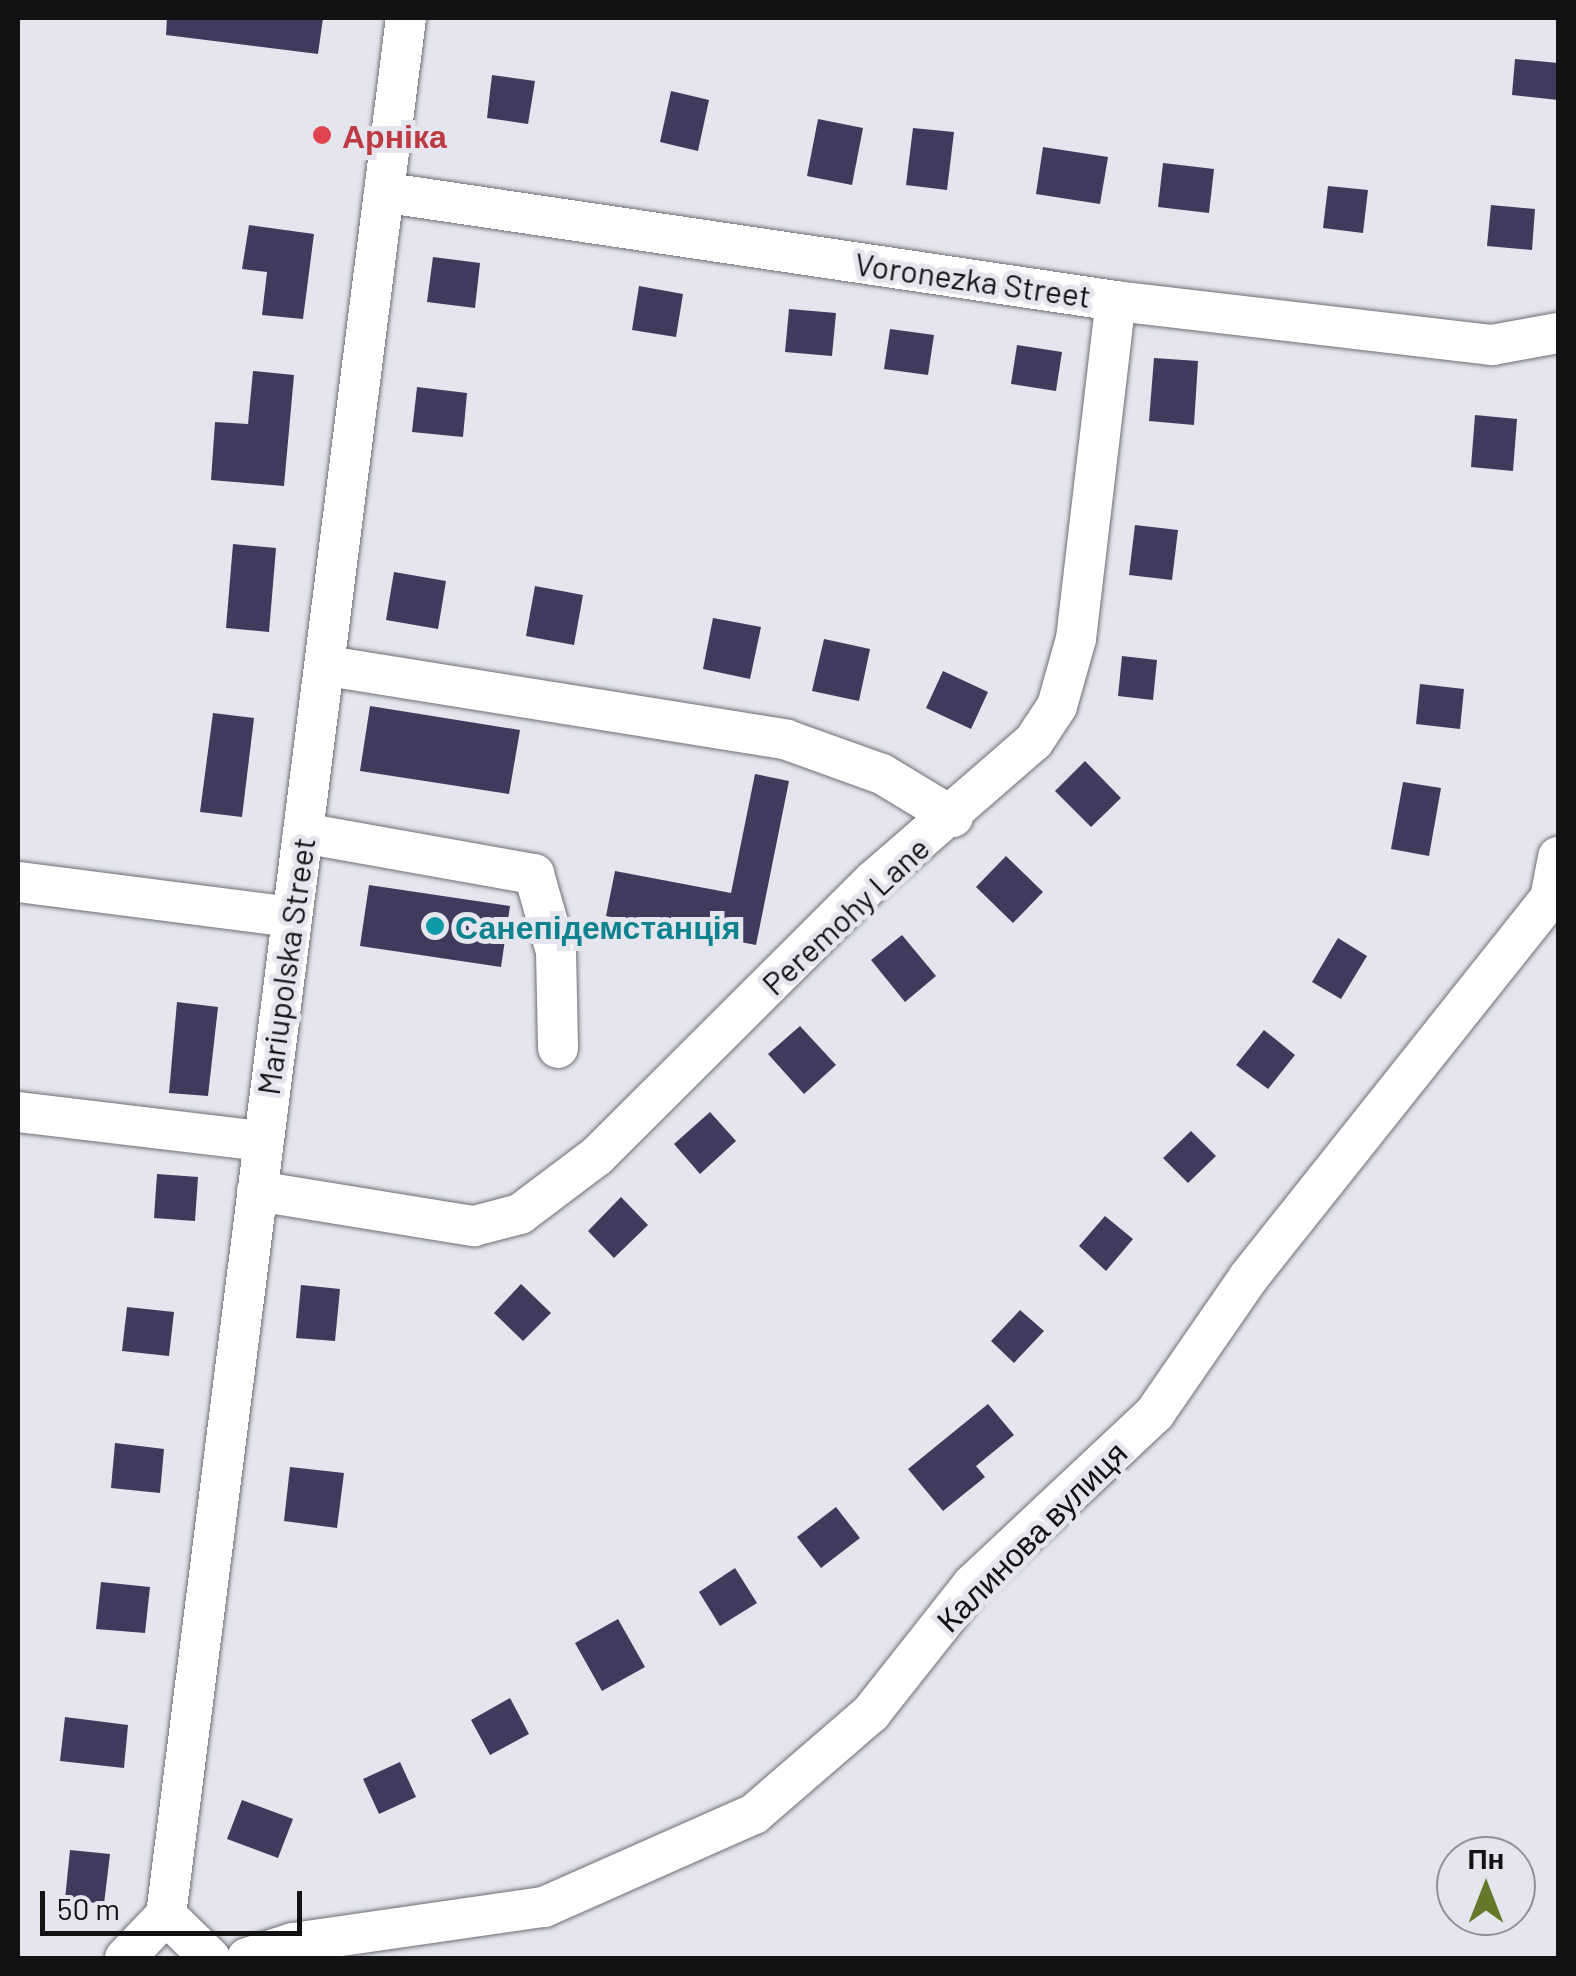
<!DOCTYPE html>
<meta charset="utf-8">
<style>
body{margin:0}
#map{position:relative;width:1576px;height:1976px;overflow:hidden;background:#e4e5ed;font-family:Barlow,sans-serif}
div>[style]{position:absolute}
.building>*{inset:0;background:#403b5c}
.roads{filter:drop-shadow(0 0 2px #6e6f75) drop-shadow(0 0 2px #6e6f75)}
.minor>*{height:40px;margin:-20px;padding:0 20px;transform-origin:20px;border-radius:20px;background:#fff}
.dots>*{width:28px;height:28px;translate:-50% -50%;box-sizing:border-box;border:5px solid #e4e5ed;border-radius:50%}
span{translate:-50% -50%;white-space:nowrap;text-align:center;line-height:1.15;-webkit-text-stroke:10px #e4e5ed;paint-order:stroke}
.health-label{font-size:32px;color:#be3a42;font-weight:700}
.left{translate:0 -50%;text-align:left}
.street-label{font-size:32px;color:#111214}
.culture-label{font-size:32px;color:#0d838f;font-weight:700}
.frame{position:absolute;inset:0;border:20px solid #111214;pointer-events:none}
.north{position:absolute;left:1436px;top:1836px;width:100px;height:100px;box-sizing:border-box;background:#e4e5ed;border:2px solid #909196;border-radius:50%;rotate:0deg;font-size:28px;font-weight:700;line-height:40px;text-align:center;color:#111214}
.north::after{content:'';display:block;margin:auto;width:35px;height:45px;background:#637829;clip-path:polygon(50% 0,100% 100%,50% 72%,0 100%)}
.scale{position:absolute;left:40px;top:1891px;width:262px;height:45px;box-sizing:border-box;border:5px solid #111214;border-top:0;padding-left:12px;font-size:30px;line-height:35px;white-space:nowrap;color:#111214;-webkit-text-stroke:8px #e4e5ed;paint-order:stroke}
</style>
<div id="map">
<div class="building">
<div style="clip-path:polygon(167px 18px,323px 18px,318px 54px,166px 35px)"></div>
<div style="clip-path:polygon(1515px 59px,1558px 63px,1558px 100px,1512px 95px)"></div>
<div style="clip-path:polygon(492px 75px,535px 81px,528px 124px,487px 118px)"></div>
<div style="clip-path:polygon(671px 91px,709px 100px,698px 151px,660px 142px)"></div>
<div style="clip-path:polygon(818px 119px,863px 128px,852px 185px,807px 176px)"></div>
<div style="clip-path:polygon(913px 128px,954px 132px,947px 190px,906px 185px)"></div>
<div style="clip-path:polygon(1043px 147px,1108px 157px,1100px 204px,1036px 194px)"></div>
<div style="clip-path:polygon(1163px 163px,1214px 169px,1209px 213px,1158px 207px)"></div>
<div style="clip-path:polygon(1328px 186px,1368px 190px,1363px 233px,1323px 228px)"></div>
<div style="clip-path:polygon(1491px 205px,1535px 209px,1532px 250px,1487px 246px)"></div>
<div style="clip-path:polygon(249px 225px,314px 234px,303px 319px,262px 315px,267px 272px,242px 269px)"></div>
<div style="clip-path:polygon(433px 257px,480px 263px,475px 308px,427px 302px)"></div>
<div style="clip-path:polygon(639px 286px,683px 294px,676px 337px,632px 330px)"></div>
<div style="clip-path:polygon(789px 309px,836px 313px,832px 356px,785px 352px)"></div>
<div style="clip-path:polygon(890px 329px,934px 335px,928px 375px,884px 369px)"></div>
<div style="clip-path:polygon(1017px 345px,1062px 352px,1056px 391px,1011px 384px)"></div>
<div style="clip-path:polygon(1154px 358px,1198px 361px,1194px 425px,1149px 421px)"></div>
<div style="clip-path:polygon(253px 371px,294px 375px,284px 486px,211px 480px,215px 422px,248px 424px)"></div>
<div style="clip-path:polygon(417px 387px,467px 393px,463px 437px,412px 432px)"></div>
<div style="clip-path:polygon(1475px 415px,1517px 419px,1513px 471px,1471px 467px)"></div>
<div style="clip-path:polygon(1135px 525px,1178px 530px,1172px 580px,1129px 575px)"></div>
<div style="clip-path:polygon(233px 544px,276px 548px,269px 632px,226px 628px)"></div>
<div style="clip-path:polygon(394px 572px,446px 581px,438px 629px,386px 620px)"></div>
<div style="clip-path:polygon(535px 586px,583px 595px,574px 645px,526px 636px)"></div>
<div style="clip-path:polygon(713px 618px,761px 627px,750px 679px,703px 669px)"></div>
<div style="clip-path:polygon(824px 639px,870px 649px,859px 701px,812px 691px)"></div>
<div style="clip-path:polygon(1122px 656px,1157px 660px,1153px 700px,1118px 696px)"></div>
<div style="clip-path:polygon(943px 671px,988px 692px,971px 729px,926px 708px)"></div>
<div style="clip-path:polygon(1420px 684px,1464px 689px,1460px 729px,1416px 724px)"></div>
<div style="clip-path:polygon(370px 706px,520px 730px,509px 794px,360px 771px)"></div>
<div style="clip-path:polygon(213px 713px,254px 718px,242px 817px,200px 812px)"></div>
<div style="clip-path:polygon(1085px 761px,1121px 798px,1091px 827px,1055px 791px)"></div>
<div style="clip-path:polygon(755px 774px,789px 781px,756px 945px,606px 916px,615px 871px,731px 893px)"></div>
<div style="clip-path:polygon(1403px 782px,1441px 788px,1429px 856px,1391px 849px)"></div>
<div style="clip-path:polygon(1006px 856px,1043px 892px,1013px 923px,976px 887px)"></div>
<div style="clip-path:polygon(369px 885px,510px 906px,501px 967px,360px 946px)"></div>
<div style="clip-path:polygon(902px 935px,936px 976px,905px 1002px,871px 960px)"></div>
<div style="clip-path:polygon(1338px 938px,1367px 956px,1341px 999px,1312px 982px)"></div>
<div style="clip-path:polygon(177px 1002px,218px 1007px,208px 1096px,169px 1093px)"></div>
<div style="clip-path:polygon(800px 1026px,836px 1065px,804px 1094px,768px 1054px)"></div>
<div style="clip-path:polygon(1264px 1030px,1295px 1055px,1268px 1089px,1236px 1065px)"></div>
<div style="clip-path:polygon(710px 1112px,736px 1141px,700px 1174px,674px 1144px)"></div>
<div style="clip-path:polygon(1191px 1131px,1216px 1156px,1188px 1183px,1163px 1158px)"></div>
<div style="clip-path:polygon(157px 1174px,198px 1177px,195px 1221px,154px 1218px)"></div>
<div style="clip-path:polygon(621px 1197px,648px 1225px,614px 1258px,588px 1231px)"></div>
<div style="clip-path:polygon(1105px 1216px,1133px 1239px,1106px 1271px,1079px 1246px)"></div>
<div style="clip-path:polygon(521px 1284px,551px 1313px,523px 1341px,494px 1313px)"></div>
<div style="clip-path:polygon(301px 1285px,340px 1289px,335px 1341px,296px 1338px)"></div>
<div style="clip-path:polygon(127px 1307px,174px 1312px,169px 1356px,122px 1351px)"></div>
<div style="clip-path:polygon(1020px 1310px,1044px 1331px,1014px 1363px,991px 1341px)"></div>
<div style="clip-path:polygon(988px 1404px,1014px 1435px,976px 1466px,985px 1477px,943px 1511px,908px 1469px)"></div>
<div style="clip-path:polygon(115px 1443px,164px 1449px,160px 1493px,111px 1488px)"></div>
<div style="clip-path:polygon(290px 1467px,344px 1473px,337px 1528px,284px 1521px)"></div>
<div style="clip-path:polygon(836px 1507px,860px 1538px,821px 1568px,797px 1537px)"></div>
<div style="clip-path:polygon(735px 1568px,757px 1603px,720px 1626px,699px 1592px)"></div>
<div style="clip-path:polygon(101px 1582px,150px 1587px,145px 1633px,96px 1629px)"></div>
<div style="clip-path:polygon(618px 1619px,645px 1667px,602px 1691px,575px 1643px)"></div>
<div style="clip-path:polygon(510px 1698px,529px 1734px,490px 1755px,471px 1720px)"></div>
<div style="clip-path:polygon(65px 1717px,128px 1725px,124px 1768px,60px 1761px)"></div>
<div style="clip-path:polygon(400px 1762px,416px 1797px,379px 1814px,363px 1779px)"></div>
<div style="clip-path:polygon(242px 1800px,293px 1819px,278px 1858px,227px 1839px)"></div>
<div style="clip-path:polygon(70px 1850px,110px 1854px,104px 1904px,65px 1899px)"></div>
</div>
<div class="roads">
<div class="minor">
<div style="left:388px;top:193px;width:736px;rotate:8.44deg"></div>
<div style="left:1116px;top:301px;width:379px;rotate:6.7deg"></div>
<div style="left:1492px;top:345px;width:67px;rotate:-10.3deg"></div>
<div style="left:327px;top:666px;width:466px;rotate:9.1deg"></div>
<div style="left:787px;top:740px;width:101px;rotate:19.7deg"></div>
<div style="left:882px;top:774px;width:83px;rotate:31.2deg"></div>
<div style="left:303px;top:833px;width:235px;rotate:10.1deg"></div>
<div style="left:534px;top:874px;width:80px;rotate:74.1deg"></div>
<div style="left:556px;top:951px;width:97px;rotate:88.8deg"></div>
<div style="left:18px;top:882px;width:274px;rotate:7.3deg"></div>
<div style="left:18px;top:1112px;width:246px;rotate:6.8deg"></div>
<div style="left:257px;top:1191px;width:220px;rotate:9.2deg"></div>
<div style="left:474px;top:1226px;width:48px;rotate:-14.6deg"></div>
<div style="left:520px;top:1214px;width:96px;rotate:-37deg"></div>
<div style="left:597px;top:1156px;width:390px;rotate:-44.9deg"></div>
<div style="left:873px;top:881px;width:213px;rotate:-41deg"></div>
<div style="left:1034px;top:741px;width:42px;rotate:-56.7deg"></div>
<div style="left:1057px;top:706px;width:70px;rotate:-74.2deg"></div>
<div style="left:1076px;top:639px;width:340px;rotate:-83.3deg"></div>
<div style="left:166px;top:1915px;width:1912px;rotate:-82.79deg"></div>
<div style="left:166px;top:1915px;width:62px;rotate:44.3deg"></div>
<div style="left:125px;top:1958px;width:59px;rotate:-46.4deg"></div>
<div style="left:247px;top:1958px;width:48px;rotate:-18.1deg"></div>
<div style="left:293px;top:1943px;width:254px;rotate:-8.2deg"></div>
<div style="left:544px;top:1907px;width:230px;rotate:-23.9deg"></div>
<div style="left:754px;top:1814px;width:155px;rotate:-40.8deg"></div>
<div style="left:871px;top:1713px;width:163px;rotate:-51.7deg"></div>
<div style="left:972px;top:1585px;width:251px;rotate:-43.2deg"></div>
<div style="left:1155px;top:1413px;width:164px;rotate:-55.4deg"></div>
<div style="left:1248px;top:1278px;width:485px;rotate:-51.5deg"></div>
<div style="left:1550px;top:899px;width:43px;rotate:-79.2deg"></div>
</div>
</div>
<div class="dots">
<div style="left:322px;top:135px;background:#e0444e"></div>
<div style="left:435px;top:926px;background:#0f9aa8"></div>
</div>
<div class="health-label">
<span class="left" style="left:342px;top:135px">Арніка</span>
</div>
<div class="street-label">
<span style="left:973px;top:279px;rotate:8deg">Voronezka Street</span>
<span style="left:845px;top:915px;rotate:-43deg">Peremohy Lane</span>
<span style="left:285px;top:966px;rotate:-82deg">Mariupolska Street</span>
<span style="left:1031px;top:1536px;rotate:-45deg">Калинова вулиця</span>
</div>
<div class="culture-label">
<span class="left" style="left:455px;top:926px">Санепідемстанція</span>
</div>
<div class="frame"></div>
<div class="north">Пн</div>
<div class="scale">50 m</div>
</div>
